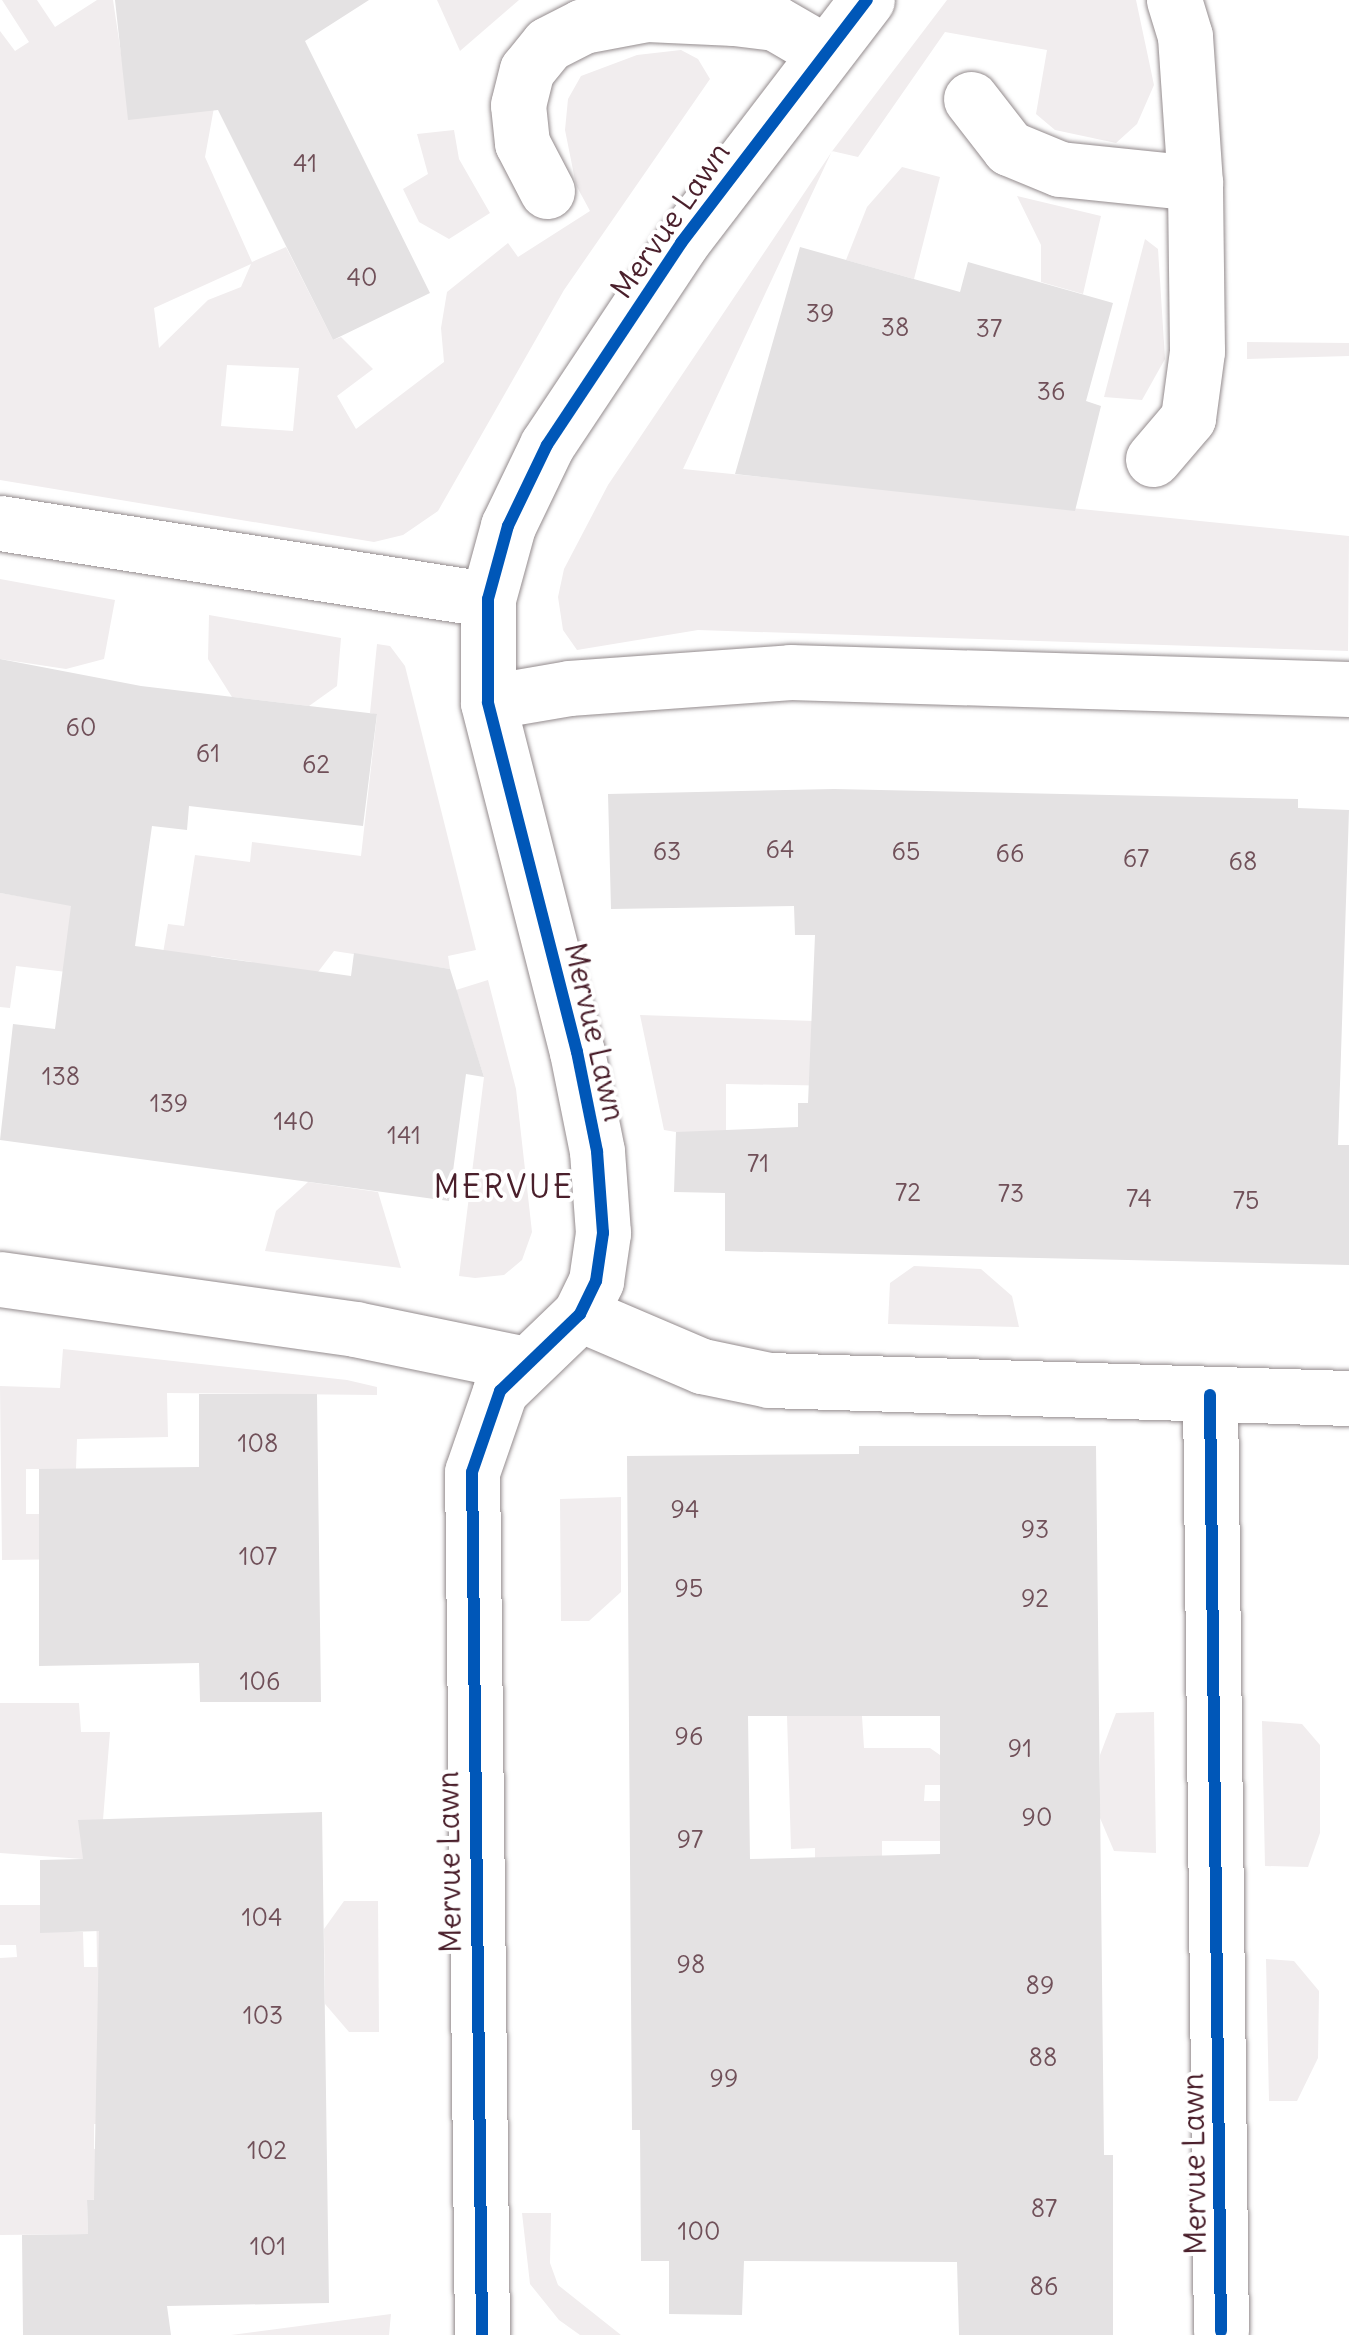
<!DOCTYPE html>
<style>
body{margin:0}
#map{position:relative;width:1349px;height:2335px;overflow:hidden;background:#fff;font-family:Delius,sans-serif}
div>[style]{position:absolute}
.built>*{inset:0;background:#f1edee}
.building>*{inset:0;background:#e4e2e3}
.roads{filter:drop-shadow(0 0 2px #948c8e) drop-shadow(0 0 2px #948c8e)}
.minor>*{height:55px;margin:-27.5px;padding:0 27.5px;transform-origin:27.5px;border-radius:27.5px;background:#fff}
.cycleway>*{height:12px;margin:-6px;padding:0 6px;transform-origin:6px;border-radius:6px;background:#0057b8}
span{translate:-50% -50%;white-space:nowrap;text-align:center;line-height:1.15;-webkit-text-stroke:8px #fff;paint-order:stroke}
.number-label{font-size:25px;color:#705059}
.number-label span{-webkit-text-stroke-width:0}
.street-label{font-size:30px;color:#4a1f2b}
.neighbourhood-label{font-size:32px;color:#4a1f2b;letter-spacing:2.5px}
</style>
<div id="map">
<div class="built">
<div style="clip-path:polygon(evenodd,2px 0,37px 0,55px 27px,97px 0,113px 0,122px 60px,215px 102px,205px 157px,252px 262px,286px 247px,333px 340px,341px 337px,373px 369px,337px 396px,356px 429px,444px 362px,441px 328px,447px 292px,508px 243px,518px 257px,590px 211px,576px 185px,565px 130px,568px 99px,581px 76px,637px 55px,681px 50px,698px 59px,710px 79px,564px 290px,438px 511px,403px 535px,374px 542px,0 480px,0 31px,15px 51px,29px 42px,2px 0,251px 264px,241px 287px,208px 300px,159px 348px,154px 308px,251px 264px,2px 0,227px 365px,299px 368px,293px 431px,221px 426px,227px 365px)"></div>
<div style="clip-path:polygon(437px 0,519px 0,460px 51px)"></div>
<div style="clip-path:polygon(947px 0,1136px 0,1154px 85px,1137px 124px,1116px 143px,1055px 130px,1036px 114px,1047px 50px,945px 32px,858px 157px,832px 151px,683px 469px,1349px 536px,1348px 651px,698px 630px,577px 650px,563px 630px,558px 597px,564px 569px,608px 485px,833px 150px)"></div>
<div style="clip-path:polygon(454px 130px,459px 159px,490px 213px,449px 239px,419px 222px,403px 189px,428px 174px,417px 134px)"></div>
<div style="clip-path:polygon(902px 167px,940px 177px,914px 279px,846px 260px,867px 207px)"></div>
<div style="clip-path:polygon(1017px 196px,1101px 216px,1083px 294px,1041px 282px,1041px 245px)"></div>
<div style="clip-path:polygon(1145px 239px,1158px 249px,1165px 359px,1142px 400px,1104px 397px)"></div>
<div style="clip-path:polygon(1247px 342px,1349px 343px,1349px 356px,1247px 359px)"></div>
<div style="clip-path:polygon(0 579px,115px 600px,104px 659px,66px 669px,0 659px)"></div>
<div style="clip-path:polygon(209px 615px,341px 638px,337px 686px,309px 706px,232px 697px,208px 659px)"></div>
<div style="clip-path:polygon(377px 644px,390px 646px,405px 666px,476px 950px,448px 956px,450px 969px,334px 951px,276px 1027px,246px 999px,252px 962px,211px 956px,205px 993px,152px 1017px,168px 924px,184px 926px,195px 855px,250px 862px,252px 842px,361px 856px,377px 715px,370px 713px)"></div>
<div style="clip-path:polygon(0 893px,95px 909px,92px 975px,16px 966px,10px 1008px,0 1007px)"></div>
<div style="clip-path:polygon(488px 980px,516px 1089px,532px 1232px,522px 1260px,504px 1275px,475px 1278px,459px 1276px,484px 1077px,456px 990px)"></div>
<div style="clip-path:polygon(640px 1015px,962px 1026px,844px 1086px,726px 1084px,726px 1133px,676px 1132px,664px 1130px)"></div>
<div style="clip-path:polygon(308px 1182px,378px 1192px,401px 1268px,265px 1251px,276px 1211px)"></div>
<div style="clip-path:polygon(914px 1266px,981px 1269px,1012px 1296px,1019px 1327px,888px 1324px,890px 1283px)"></div>
<div style="clip-path:polygon(63px 1349px,347px 1380px,377px 1387px,377px 1395px,167px 1393px,168px 1437px,77px 1439px,76px 1469px,26px 1469px,26px 1514px,76px 1514px,77px 1559px,2px 1560px,0 1386px,60px 1388px)"></div>
<div style="clip-path:polygon(621px 1497px,621px 1592px,589px 1621px,561px 1621px,560px 1499px)"></div>
<div style="clip-path:polygon(0 1703px,79px 1703px,81px 1732px,110px 1732px,103px 1820px,82px 1821px,83px 1859px,0 1853px)"></div>
<div style="clip-path:polygon(1154px 1712px,1156px 1853px,1114px 1851px,1100px 1818px,1100px 1755px,1116px 1713px)"></div>
<div style="clip-path:polygon(787px 1716px,862px 1716px,864px 1748px,930px 1748px,940px 1755px,940px 1785px,925px 1785px,924px 1801px,942px 1801px,942px 1841px,882px 1841px,882px 1860px,815px 1905px,815px 1848px,791px 1849px)"></div>
<div style="clip-path:polygon(1262px 1721px,1302px 1724px,1320px 1745px,1320px 1833px,1308px 1867px,1265px 1866px)"></div>
<div style="clip-path:polygon(96px 1893px,124px 2124px,94px 2124px,94px 2149px,124px 2149px,140px 2199px,87px 2200px,88px 2234px,0 2235px,0 1958px,17px 1957px,16px 1945px,0 1945px,0 1905px,40px 1905px,42px 1932px,83px 1932px,84px 1967px,97px 1967px)"></div>
<div style="clip-path:polygon(344px 1901px,378px 1901px,379px 2032px,349px 2032px,325px 2004px,324px 1929px)"></div>
<div style="clip-path:polygon(1266px 1959px,1294px 1961px,1319px 1991px,1318px 2058px,1297px 2101px,1269px 2101px)"></div>
<div style="clip-path:polygon(522px 2213px,551px 2213px,550px 2263px,558px 2285px,621px 2335px,580px 2335px,559px 2320px,530px 2284px)"></div>
<div style="clip-path:polygon(391px 2314px,389px 2335px,231px 2335px)"></div>
</div>
<div class="building">
<div style="clip-path:polygon(115px 0,369px 0,305px 41px,430px 293px,333px 340px,218px 110px,128px 120px)"></div>
<div style="clip-path:polygon(800px 247px,960px 292px,968px 262px,1113px 303px,1086px 401px,1101px 406px,1075px 511px,735px 474px)"></div>
<div style="clip-path:polygon(0 659px,141px 686px,377px 714px,363px 826px,189px 806px,187px 830px,152px 826px,135px 946px,351px 976px,354px 953px,450px 969px,484px 1077px,466px 1074px,449px 1201px,0 1140px,13px 1024px,55px 1029px,71px 906px,0 893px)"></div>
<div style="clip-path:polygon(834px 789px,1298px 799px,1298px 808px,1349px 810px,1338px 1145px,1349px 1145px,1349px 1265px,725px 1251px,725px 1193px,674px 1192px,676px 1132px,798px 1127px,798px 1103px,808px 1103px,815px 935px,795px 935px,794px 906px,611px 909px,608px 794px)"></div>
<div style="clip-path:polygon(199px 1394px,317px 1394px,321px 1702px,200px 1702px,199px 1663px,39px 1666px,39px 1469px,199px 1467px)"></div>
<div style="clip-path:polygon(evenodd,859px 1446px,1096px 1446px,1104px 2155px,1113px 2155px,1113px 2335px,959px 2335px,957px 2262px,744px 2261px,742px 2315px,669px 2314px,669px 2261px,641px 2261px,640px 2130px,632px 2130px,627px 1456px,859px 1454px,859px 1446px,748px 1716px,940px 1716px,940px 1854px,750px 1859px,748px 1716px)"></div>
<div style="clip-path:polygon(322px 1812px,329px 2303px,167px 2306px,171px 2335px,23px 2335px,22px 2235px,88px 2234px,87px 2200px,94px 2200px,99px 1931px,40px 1933px,40px 1860px,83px 1859px,78px 1820px)"></div>
</div>
<div class="roads">
<div class="minor">
<div style="left:971px;top:99px;width:62px;rotate:52.2deg"></div>
<div style="left:1009px;top:148px;width:55px;rotate:22.4deg"></div>
<div style="left:1060px;top:169px;width:136px;rotate:5.9deg"></div>
<div style="left:547px;top:191px;width:54px;rotate:-117.5deg"></div>
<div style="left:522px;top:143px;width:38px;rotate:-96deg"></div>
<div style="left:518px;top:105px;width:36px;rotate:-76deg"></div>
<div style="left:527px;top:70px;width:33px;rotate:-51deg"></div>
<div style="left:548px;top:44px;width:39px;rotate:-27deg"></div>
<div style="left:583px;top:26px;width:65px;rotate:-10.6deg"></div>
<div style="left:647px;top:14px;width:87px;rotate:2.6deg"></div>
<div style="left:734px;top:18px;width:41px;rotate:7deg"></div>
<div style="left:775px;top:23px;width:58px;rotate:30.1deg"></div>
<div style="left:1153px;top:459px;width:54px;rotate:-49.5deg"></div>
<div style="left:1188px;top:418px;width:68px;rotate:-82.3deg"></div>
<div style="left:1197px;top:351px;width:168px;rotate:-90.7deg"></div>
<div style="left:1195px;top:183px;width:147px;rotate:-93.9deg"></div>
<div style="left:1185px;top:36px;width:38px;rotate:-107deg"></div>
<div style="left:0;top:523px;width:494px;rotate:8.9deg"></div>
<div style="left:488px;top:702px;width:82px;rotate:-9.8deg"></div>
<div style="left:569px;top:688px;width:222px;rotate:-4.1deg"></div>
<div style="left:790px;top:672px;width:559px;rotate:1.74deg"></div>
<div style="left:0;top:1279px;width:359px;rotate:8deg"></div>
<div style="left:355px;top:1329px;width:175px;rotate:11.6deg"></div>
<div style="left:580px;top:1314px;width:133px;rotate:23.1deg"></div>
<div style="left:702px;top:1366px;width:68px;rotate:11.8deg"></div>
<div style="left:769px;top:1380px;width:580px;rotate:1.78deg"></div>
<div style="left:1210px;top:1395px;width:936px;rotate:89.33deg"></div>
<div style="left:482px;top:2335px;width:863px;rotate:-90.66deg"></div>
<div style="left:472px;top:1472px;width:86px;rotate:-70.9deg"></div>
<div style="left:500px;top:1391px;width:111px;rotate:-43.9deg"></div>
<div style="left:580px;top:1314px;width:37px;rotate:-64deg"></div>
<div style="left:596px;top:1281px;width:49px;rotate:-81.7deg"></div>
<div style="left:603px;top:1233px;width:82px;rotate:-94.2deg"></div>
<div style="left:597px;top:1151px;width:101px;rotate:-101.4deg"></div>
<div style="left:577px;top:1052px;width:361px;rotate:-104.3deg"></div>
<div style="left:488px;top:702px;width:103px;rotate:-90deg"></div>
<div style="left:488px;top:599px;width:76px;rotate:-74.7deg"></div>
<div style="left:508px;top:526px;width:90px;rotate:-64.3deg"></div>
<div style="left:547px;top:445px;width:242px;rotate:-56.4deg"></div>
<div style="left:681px;top:243px;width:306px;rotate:-52.6deg"></div>
</div>
</div>
<div class="cycleway">
<div style="left:1210px;top:1395px;width:936px;rotate:89.33deg"></div>
<div style="left:482px;top:2335px;width:863px;rotate:-90.66deg"></div>
<div style="left:472px;top:1472px;width:86px;rotate:-70.9deg"></div>
<div style="left:500px;top:1391px;width:111px;rotate:-43.9deg"></div>
<div style="left:580px;top:1314px;width:37px;rotate:-64deg"></div>
<div style="left:596px;top:1281px;width:49px;rotate:-81.7deg"></div>
<div style="left:603px;top:1233px;width:82px;rotate:-94.2deg"></div>
<div style="left:597px;top:1151px;width:101px;rotate:-101.4deg"></div>
<div style="left:577px;top:1052px;width:361px;rotate:-104.3deg"></div>
<div style="left:488px;top:702px;width:103px;rotate:-90deg"></div>
<div style="left:488px;top:599px;width:76px;rotate:-74.7deg"></div>
<div style="left:508px;top:526px;width:90px;rotate:-64.3deg"></div>
<div style="left:547px;top:445px;width:242px;rotate:-56.4deg"></div>
<div style="left:681px;top:243px;width:306px;rotate:-52.6deg"></div>
</div>
<div class="number-label">
<span style="left:305px;top:163px">41</span>
<span style="left:362px;top:277px">40</span>
<span style="left:820px;top:313px">39</span>
<span style="left:895px;top:327px">38</span>
<span style="left:989px;top:328px">37</span>
<span style="left:1051px;top:391px">36</span>
<span style="left:81px;top:727px">60</span>
<span style="left:208px;top:753px">61</span>
<span style="left:316px;top:764px">62</span>
<span style="left:780px;top:849px">64</span>
<span style="left:667px;top:851px">63</span>
<span style="left:906px;top:851px">65</span>
<span style="left:1010px;top:853px">66</span>
<span style="left:1136px;top:858px">67</span>
<span style="left:1243px;top:861px">68</span>
<span style="left:61px;top:1076px">138</span>
<span style="left:169px;top:1103px">139</span>
<span style="left:294px;top:1121px">140</span>
<span style="left:404px;top:1135px">141</span>
<span style="left:758px;top:1163px">71</span>
<span style="left:908px;top:1192px">72</span>
<span style="left:1011px;top:1193px">73</span>
<span style="left:1139px;top:1198px">74</span>
<span style="left:1246px;top:1200px">75</span>
<span style="left:258px;top:1443px">108</span>
<span style="left:685px;top:1509px">94</span>
<span style="left:1035px;top:1529px">93</span>
<span style="left:258px;top:1556px">107</span>
<span style="left:689px;top:1588px">95</span>
<span style="left:1035px;top:1598px">92</span>
<span style="left:260px;top:1681px">106</span>
<span style="left:689px;top:1736px">96</span>
<span style="left:1020px;top:1748px">91</span>
<span style="left:1037px;top:1817px">90</span>
<span style="left:690px;top:1839px">97</span>
<span style="left:262px;top:1917px">104</span>
<span style="left:691px;top:1964px">98</span>
<span style="left:1040px;top:1985px">89</span>
<span style="left:263px;top:2015px">103</span>
<span style="left:1043px;top:2057px">88</span>
<span style="left:724px;top:2078px">99</span>
<span style="left:267px;top:2150px">102</span>
<span style="left:1044px;top:2208px">87</span>
<span style="left:699px;top:2231px">100</span>
<span style="left:268px;top:2246px">101</span>
<span style="left:1044px;top:2286px">86</span>
</div>
<div class="street-label">
<span style="left:670px;top:220px;rotate:-55deg">Mervue Lawn</span>
<span style="left:595px;top:1032px;rotate:77deg">Mervue Lawn</span>
<span style="left:449px;top:1862px;rotate:-91deg">Mervue Lawn</span>
<span style="left:1194px;top:2164px;rotate:-91deg">Mervue Lawn</span>
</div>
<div class="neighbourhood-label">
<span style="left:504px;top:1187px">MERVUE</span>
</div>
</div>
